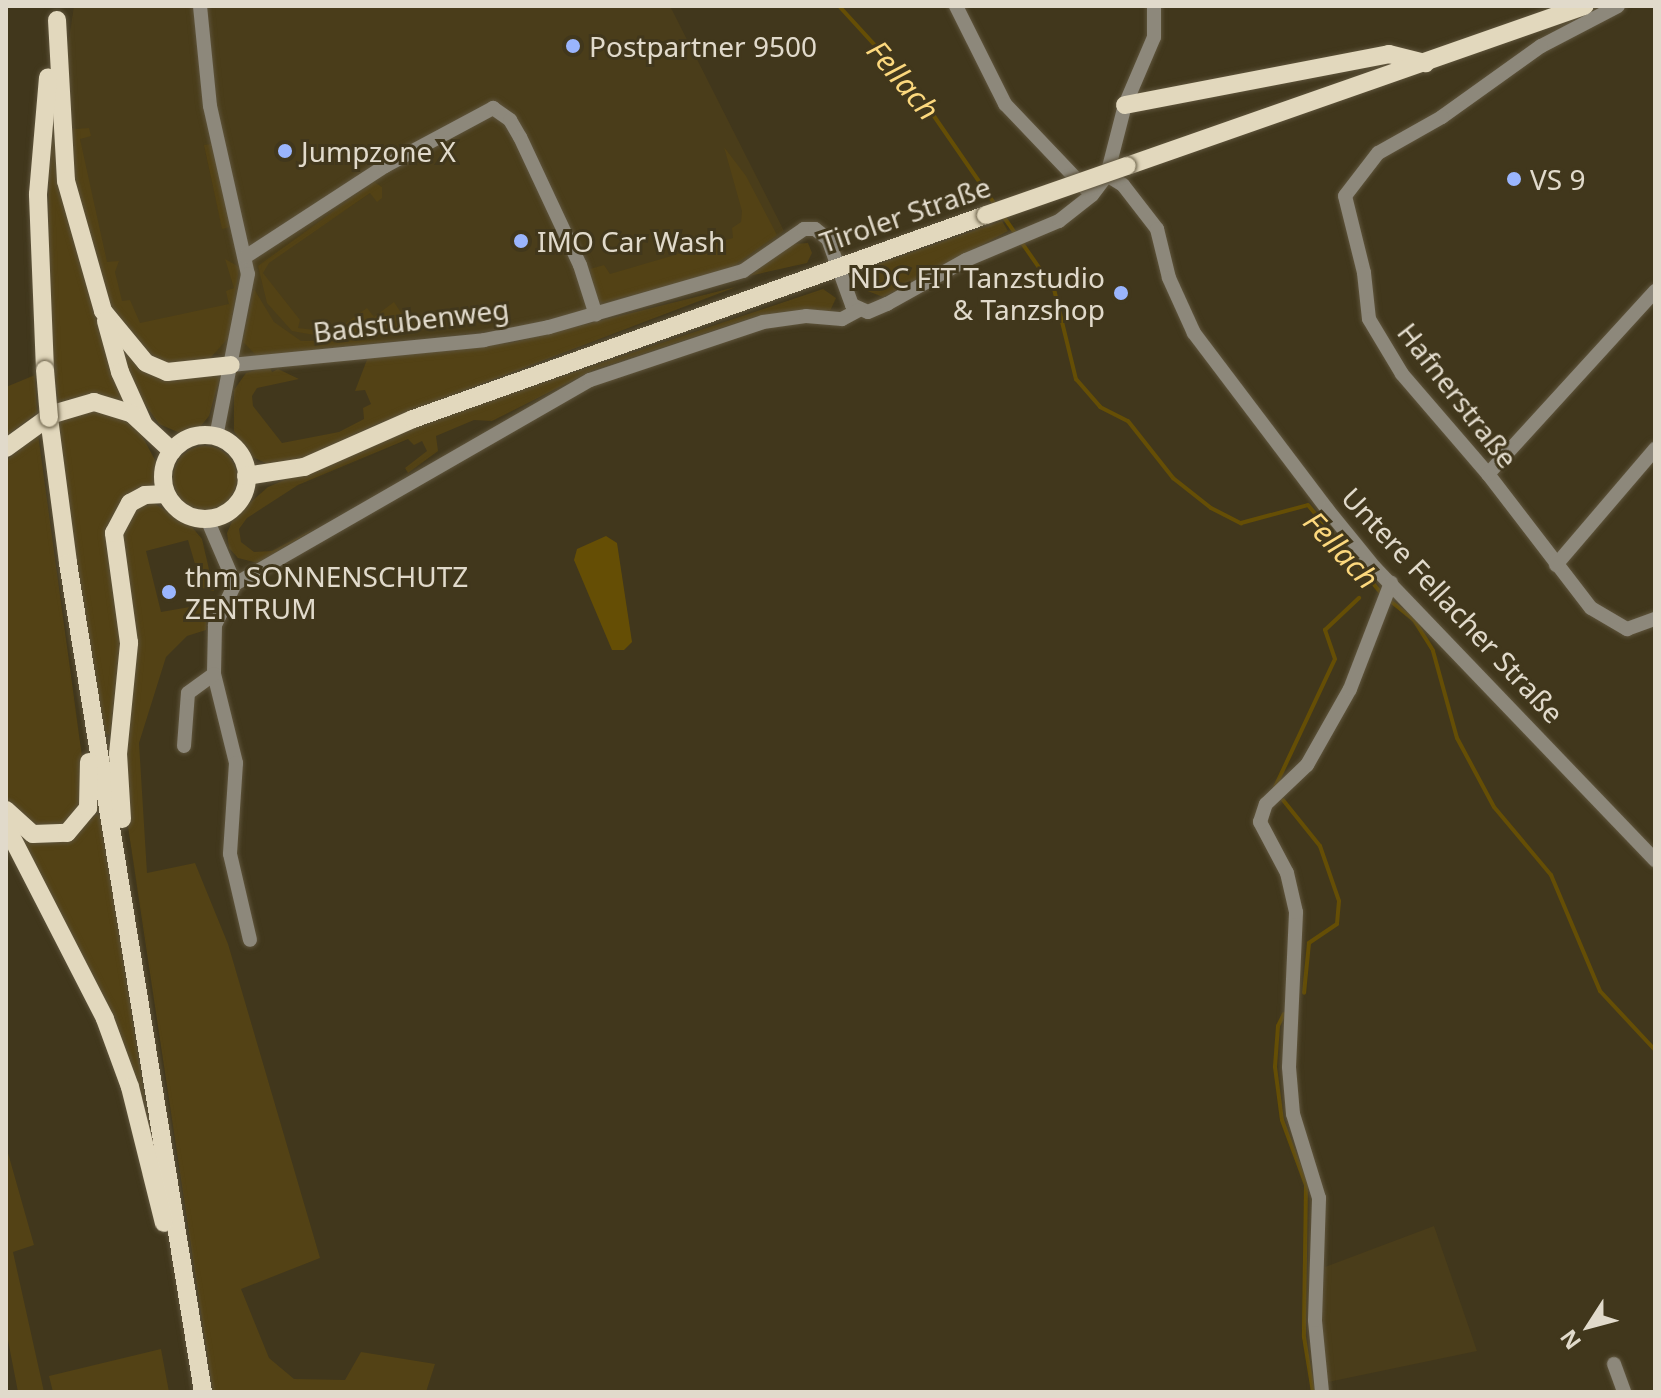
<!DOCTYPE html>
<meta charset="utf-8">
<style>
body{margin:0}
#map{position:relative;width:1661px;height:1398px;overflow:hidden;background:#41371c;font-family:"Noto Sans",sans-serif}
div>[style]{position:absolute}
.built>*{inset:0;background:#4a3d1a}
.green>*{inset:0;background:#534215}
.round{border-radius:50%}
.water>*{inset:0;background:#654e05}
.stream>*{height:4px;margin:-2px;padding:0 2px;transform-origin:2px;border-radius:2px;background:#654e05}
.roads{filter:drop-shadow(0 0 2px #5e543c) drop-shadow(0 0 2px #5e543c)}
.minor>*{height:14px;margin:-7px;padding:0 7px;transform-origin:7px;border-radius:7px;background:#8d887b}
.major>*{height:18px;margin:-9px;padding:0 9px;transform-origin:9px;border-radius:9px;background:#e2d8bd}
.major>.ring{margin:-9px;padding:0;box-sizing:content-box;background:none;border:18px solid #e2d8bd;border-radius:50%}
.bridges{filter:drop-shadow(0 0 2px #5e543c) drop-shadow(0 0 2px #5e543c)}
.major-bridge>*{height:18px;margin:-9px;padding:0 9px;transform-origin:9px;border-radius:9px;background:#e2d8bd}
.dots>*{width:22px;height:22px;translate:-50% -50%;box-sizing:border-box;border:4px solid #41371c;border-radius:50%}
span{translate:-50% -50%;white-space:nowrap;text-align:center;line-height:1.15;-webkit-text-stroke:6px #41371c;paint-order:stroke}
.poi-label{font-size:28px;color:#e1dacb}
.left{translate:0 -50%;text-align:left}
.right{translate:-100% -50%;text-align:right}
.street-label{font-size:28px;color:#e1dacb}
.water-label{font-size:30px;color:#fcd87d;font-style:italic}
.frame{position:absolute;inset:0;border:8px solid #e1dacb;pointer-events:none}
.north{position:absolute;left:1549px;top:1286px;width:80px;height:80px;-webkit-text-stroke:6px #41371c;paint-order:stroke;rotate:234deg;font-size:22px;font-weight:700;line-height:32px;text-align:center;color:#e1dacb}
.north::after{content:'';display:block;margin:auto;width:28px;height:36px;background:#e1dacb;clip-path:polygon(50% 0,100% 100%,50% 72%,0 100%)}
</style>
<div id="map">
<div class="built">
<div style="clip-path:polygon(74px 6px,670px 6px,784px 231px,746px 264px,528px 326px,258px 358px,150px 347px,119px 314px,81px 219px,64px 72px)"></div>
<div style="clip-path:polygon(1434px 1226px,1477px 1351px,1328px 1382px,1321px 1310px,1325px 1267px)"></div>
</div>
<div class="green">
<div style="clip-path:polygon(89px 128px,91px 136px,80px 139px,107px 262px,119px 261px,115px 272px,122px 301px,130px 300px,140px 323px,229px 304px,226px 291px,234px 288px,225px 259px,239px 267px,229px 337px,205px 364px,157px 364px,114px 314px,78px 208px,65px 130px)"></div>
<div style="clip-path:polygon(49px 139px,54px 139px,62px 189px,129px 404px,91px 394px,58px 402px,48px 320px)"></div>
<div style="clip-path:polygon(212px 144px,230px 227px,222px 229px,204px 145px)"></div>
<div style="clip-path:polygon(724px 147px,746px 176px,777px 235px,726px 271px,599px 303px,590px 269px,604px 265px,610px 274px,733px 238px,732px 228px,741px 222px,742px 211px)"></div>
<div style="clip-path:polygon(374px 182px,382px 187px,382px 198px,377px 202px,370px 193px,269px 263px,263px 273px,300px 320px,298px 328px,347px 334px,346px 323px,367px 308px,374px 317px,394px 302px,407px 322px,414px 324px,415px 332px,342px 340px,292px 331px,267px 303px,258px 266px)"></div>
<div style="clip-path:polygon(1002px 221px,1008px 231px,883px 297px,865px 290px,864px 281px,879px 264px)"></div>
<div style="clip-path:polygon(808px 243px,812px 253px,807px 263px,749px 276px,793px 244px)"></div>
<div style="clip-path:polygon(736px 287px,379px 423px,291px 464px,268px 464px,250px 456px,234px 431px,234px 390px,246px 373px,269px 366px,272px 372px,278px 369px,299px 379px,257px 388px,252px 396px,253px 406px,282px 443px,339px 432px,364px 419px,363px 408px,371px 404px,365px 390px,355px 391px,368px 357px,511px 343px)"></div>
<div style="clip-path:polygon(254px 289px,274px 322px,301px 341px,400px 340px,257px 356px,243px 342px)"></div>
<div style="clip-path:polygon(823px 289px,836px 298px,830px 311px,757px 316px,593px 370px,492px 421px,474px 420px,436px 436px,438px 451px,408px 473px,405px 468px,427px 451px,422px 441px,414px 445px,408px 439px,298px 485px,247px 518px,239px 529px,241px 542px,254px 552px,272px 551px,321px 525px,258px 563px,238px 558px,229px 548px,227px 533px,234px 517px,268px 487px,405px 429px)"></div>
<div style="clip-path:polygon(113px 332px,175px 379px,222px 370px,209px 416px,200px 427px,180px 433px,159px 424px,133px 388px)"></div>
<div style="clip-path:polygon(35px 375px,37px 413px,6px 436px,6px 387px)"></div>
<div style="clip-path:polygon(91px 411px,123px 419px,139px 430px,156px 462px,157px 488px,110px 525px,106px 547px,123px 630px,110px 735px,104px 733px,71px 530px,59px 419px)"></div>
<div style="clip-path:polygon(38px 434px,86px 786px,82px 804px,61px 827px,34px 828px,16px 816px,6px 800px,6px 461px)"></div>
<div class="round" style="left:173px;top:446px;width:64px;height:64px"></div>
<div style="clip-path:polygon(152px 502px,191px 526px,202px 539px,214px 591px,202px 588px,188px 540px,146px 551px,161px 612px,207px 604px,206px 630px,187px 636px,166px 657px,139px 743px,147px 873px,195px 863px,228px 944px,320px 1258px,241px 1289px,269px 1358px,294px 1379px,345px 1380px,361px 1352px,435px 1364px,426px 1392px,213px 1392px,124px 800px,118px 536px,135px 507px)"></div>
<div style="clip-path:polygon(97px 814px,101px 817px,146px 1106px,21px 837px,52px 843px,67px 839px)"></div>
<div style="clip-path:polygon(6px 1146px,34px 1245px,13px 1252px,44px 1392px,18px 1392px,6px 1330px)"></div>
<div style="clip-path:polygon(161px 1349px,169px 1392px,53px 1392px,49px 1376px)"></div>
</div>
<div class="water">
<div style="clip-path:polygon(606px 536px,617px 543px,632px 642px,624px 650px,612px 650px,574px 560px,577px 549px)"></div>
</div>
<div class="stream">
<div style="left:839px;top:6px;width:114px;rotate:47.5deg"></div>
<div style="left:916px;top:90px;width:141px;rotate:55.4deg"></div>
<div style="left:1001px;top:213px;width:93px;rotate:55.1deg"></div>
<div style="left:1054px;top:289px;width:93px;rotate:76.3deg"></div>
<div style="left:1076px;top:379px;width:37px;rotate:49deg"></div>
<div style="left:1100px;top:407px;width:31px;rotate:27deg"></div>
<div style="left:1128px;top:421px;width:73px;rotate:51.7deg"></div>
<div style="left:1173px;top:478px;width:48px;rotate:38.3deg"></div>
<div style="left:1211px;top:508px;width:34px;rotate:27deg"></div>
<div style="left:1241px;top:523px;width:69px;rotate:-15deg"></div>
<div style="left:1308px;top:505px;width:114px;rotate:50.3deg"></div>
<div style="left:1388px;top:599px;width:33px;rotate:39deg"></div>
<div style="left:1414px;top:620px;width:36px;rotate:58deg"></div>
<div style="left:1433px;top:651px;width:90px;rotate:74.6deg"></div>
<div style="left:1457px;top:738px;width:78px;rotate:61.8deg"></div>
<div style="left:1494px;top:807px;width:89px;rotate:50deg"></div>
<div style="left:1551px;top:875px;width:126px;rotate:67.1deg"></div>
<div style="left:1600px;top:991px;width:81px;rotate:47deg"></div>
<div style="left:1275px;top:787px;width:141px;rotate:-64.9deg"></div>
<div style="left:1335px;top:659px;width:31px;rotate:-109deg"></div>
<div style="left:1325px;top:630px;width:47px;rotate:-43.3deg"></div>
<div style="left:1283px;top:800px;width:59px;rotate:51.2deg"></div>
<div style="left:1320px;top:846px;width:58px;rotate:70.9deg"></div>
<div style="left:1339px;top:901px;width:23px;rotate:95deg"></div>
<div style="left:1337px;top:924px;width:34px;rotate:146deg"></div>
<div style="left:1309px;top:943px;width:50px;rotate:95.7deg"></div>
<div style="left:1284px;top:1014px;width:13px;rotate:117deg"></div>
<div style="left:1278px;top:1026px;width:41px;rotate:94.2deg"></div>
<div style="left:1275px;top:1067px;width:53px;rotate:82.5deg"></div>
<div style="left:1282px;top:1120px;width:69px;rotate:69.7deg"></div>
<div style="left:1306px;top:1185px;width:152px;rotate:90.8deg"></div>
<div style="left:1304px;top:1337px;width:56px;rotate:80.7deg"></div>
</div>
<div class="roads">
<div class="minor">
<div style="left:200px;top:6px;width:100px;rotate:84.3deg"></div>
<div style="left:210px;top:106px;width:172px;rotate:77.3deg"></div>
<div style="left:248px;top:274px;width:166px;rotate:101.1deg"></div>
<div style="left:956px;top:6px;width:110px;rotate:63.4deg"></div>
<div style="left:1005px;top:104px;width:117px;rotate:46.4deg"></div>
<div style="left:1618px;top:6px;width:87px;rotate:152.5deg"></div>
<div style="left:1541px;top:46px;width:122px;rotate:144.4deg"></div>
<div style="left:1442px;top:117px;width:73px;rotate:150.6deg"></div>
<div style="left:1378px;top:153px;width:54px;rotate:127.5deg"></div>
<div style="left:1345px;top:196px;width:79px;rotate:76.1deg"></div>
<div style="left:1364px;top:273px;width:46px;rotate:83.8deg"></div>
<div style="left:1369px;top:319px;width:64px;rotate:59deg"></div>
<div style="left:1402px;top:374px;width:132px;rotate:49.3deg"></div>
<div style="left:1488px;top:474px;width:169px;rotate:52.5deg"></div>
<div style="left:1591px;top:608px;width:42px;rotate:30.3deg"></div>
<div style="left:1627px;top:629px;width:30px;rotate:-20deg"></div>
<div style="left:1107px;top:175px;width:19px;rotate:32deg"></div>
<div style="left:1123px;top:185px;width:56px;rotate:52.3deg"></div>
<div style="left:1157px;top:229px;width:50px;rotate:76.2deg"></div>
<div style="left:1169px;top:278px;width:60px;rotate:65.6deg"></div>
<div style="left:1194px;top:333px;width:221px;rotate:52.9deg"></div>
<div style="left:1327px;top:509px;width:76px;rotate:50.9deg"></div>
<div style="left:1375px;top:568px;width:405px;rotate:46.2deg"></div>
<div style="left:245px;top:257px;width:167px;rotate:-33deg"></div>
<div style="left:385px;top:166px;width:123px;rotate:-28.2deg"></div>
<div style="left:493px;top:108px;width:21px;rotate:35deg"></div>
<div style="left:510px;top:120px;width:20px;rotate:60deg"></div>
<div style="left:520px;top:137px;width:141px;rotate:64.9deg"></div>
<div style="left:580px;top:265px;width:52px;rotate:72.3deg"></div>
<div style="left:231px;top:365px;width:254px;rotate:-5.6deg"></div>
<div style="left:484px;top:340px;width:66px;rotate:-11.3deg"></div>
<div style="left:549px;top:327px;width:202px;rotate:-16.1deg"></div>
<div style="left:743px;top:271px;width:74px;rotate:-34.5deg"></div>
<div style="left:804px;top:229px;width:11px"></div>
<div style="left:815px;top:229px;width:16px;rotate:38deg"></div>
<div style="left:828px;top:239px;width:70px;rotate:70deg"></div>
<div style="left:852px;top:305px;width:17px;rotate:24deg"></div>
<div style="left:868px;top:312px;width:21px;rotate:-23deg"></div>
<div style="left:887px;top:304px;width:90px;rotate:-29.1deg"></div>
<div style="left:966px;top:260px;width:101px;rotate:-22.8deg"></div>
<div style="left:1059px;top:221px;width:42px;rotate:-38.2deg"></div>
<div style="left:1092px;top:195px;width:25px;rotate:-53deg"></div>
<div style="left:1107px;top:175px;width:72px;rotate:-75.6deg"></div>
<div style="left:1125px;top:105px;width:74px;rotate:-66.9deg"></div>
<div style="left:1154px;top:37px;width:31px;rotate:-90deg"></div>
<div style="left:1488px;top:474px;width:248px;rotate:-47.6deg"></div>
<div style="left:207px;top:519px;width:71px;rotate:66.7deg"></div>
<div style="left:235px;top:584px;width:409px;rotate:-29.9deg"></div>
<div style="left:590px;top:380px;width:182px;rotate:-18.5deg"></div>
<div style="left:763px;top:322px;width:43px;rotate:-7.9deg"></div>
<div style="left:806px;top:316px;width:36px;rotate:5deg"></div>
<div style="left:842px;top:319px;width:19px;rotate:-28deg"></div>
<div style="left:1556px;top:565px;width:153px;rotate:-49.5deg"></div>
<div style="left:235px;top:584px;width:46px;rotate:116deg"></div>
<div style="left:215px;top:625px;width:49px;rotate:91.2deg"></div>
<div style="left:214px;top:674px;width:92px;rotate:76.1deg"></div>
<div style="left:236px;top:763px;width:91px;rotate:93.8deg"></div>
<div style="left:230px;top:854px;width:88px;rotate:76.9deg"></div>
<div style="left:184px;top:746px;width:53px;rotate:-85.7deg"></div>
<div style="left:188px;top:693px;width:32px;rotate:-36deg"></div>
<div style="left:1614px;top:1364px;width:30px;rotate:70deg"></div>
<div style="left:1322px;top:1392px;width:72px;rotate:-95.6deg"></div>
<div style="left:1315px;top:1320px;width:122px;rotate:-88.1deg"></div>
<div style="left:1319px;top:1198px;width:88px;rotate:-107.2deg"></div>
<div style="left:1293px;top:1114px;width:47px;rotate:-94.9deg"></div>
<div style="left:1289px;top:1067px;width:155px;rotate:-87.4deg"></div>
<div style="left:1296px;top:912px;width:40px;rotate:-103deg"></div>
<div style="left:1287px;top:873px;width:58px;rotate:-117.9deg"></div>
<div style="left:1260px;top:822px;width:19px;rotate:-72deg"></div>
<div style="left:1266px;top:804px;width:57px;rotate:-43.6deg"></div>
<div style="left:1307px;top:765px;width:87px;rotate:-60.5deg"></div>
<div style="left:1350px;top:689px;width:114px;rotate:-68.9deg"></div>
</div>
<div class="major">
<div style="left:57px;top:20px;width:161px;rotate:86.8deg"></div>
<div style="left:66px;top:181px;width:135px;rotate:74.1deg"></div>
<div style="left:103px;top:311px;width:67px;rotate:50.4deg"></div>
<div style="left:146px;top:363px;width:23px;rotate:23deg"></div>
<div style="left:167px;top:372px;width:64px;rotate:-6.2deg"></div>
<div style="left:1125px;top:105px;width:269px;rotate:-10.9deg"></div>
<div style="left:1389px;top:54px;width:38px;rotate:14deg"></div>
<div style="left:1127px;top:166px;width:485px;rotate:-19.3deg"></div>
<div style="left:106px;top:321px;width:53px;rotate:74.6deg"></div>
<div style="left:120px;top:372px;width:56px;rotate:65.7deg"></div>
<div style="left:45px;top:370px;width:176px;rotate:-92.3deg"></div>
<div style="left:38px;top:194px;width:117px;rotate:-85.1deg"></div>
<div style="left:49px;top:418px;width:146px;rotate:82.5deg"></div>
<div style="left:68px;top:563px;width:840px;rotate:80.75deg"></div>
<div class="ring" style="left:163px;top:435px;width:66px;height:66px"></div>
<div style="left:6px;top:448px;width:58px;rotate:-35.9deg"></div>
<div style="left:53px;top:414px;width:43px;rotate:-16.3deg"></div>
<div style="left:94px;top:402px;width:39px;rotate:17deg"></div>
<div style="left:131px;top:413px;width:56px;rotate:42.8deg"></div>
<div style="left:246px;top:476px;width:59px;rotate:-8.8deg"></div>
<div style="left:304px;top:467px;width:119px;rotate:-23.8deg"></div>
<div style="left:413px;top:419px;width:608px;rotate:-19.6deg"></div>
<div style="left:6px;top:810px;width:36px;rotate:42deg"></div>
<div style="left:33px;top:834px;width:34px;rotate:-2deg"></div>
<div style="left:67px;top:833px;width:33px;rotate:-50deg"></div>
<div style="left:88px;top:808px;width:46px;rotate:-88.8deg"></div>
<div style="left:122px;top:819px;width:65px;rotate:-93.5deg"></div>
<div style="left:118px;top:754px;width:112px;rotate:-84.3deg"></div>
<div style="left:129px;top:643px;width:111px;rotate:-97.8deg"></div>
<div style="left:114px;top:533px;width:34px;rotate:-62deg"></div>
<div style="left:130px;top:503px;width:17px;rotate:-28deg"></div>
<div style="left:145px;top:495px;width:21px;rotate:-3deg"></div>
<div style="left:6px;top:826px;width:217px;rotate:62.8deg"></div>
<div style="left:105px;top:1019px;width:72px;rotate:69.8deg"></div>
<div style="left:130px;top:1087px;width:140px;rotate:76deg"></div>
</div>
</div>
<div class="bridges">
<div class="major-bridge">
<div style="left:986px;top:215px;width:149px;rotate:-19.2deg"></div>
<div style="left:45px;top:370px;width:48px;rotate:85.2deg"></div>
</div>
</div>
<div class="dots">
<div style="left:573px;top:46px;background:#9ab5fd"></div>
<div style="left:285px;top:151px;background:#9ab5fd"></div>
<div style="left:1514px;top:179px;background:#9ab5fd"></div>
<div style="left:521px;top:241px;background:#9ab5fd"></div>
<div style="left:1121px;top:293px;background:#9ab5fd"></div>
<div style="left:169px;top:592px;background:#9ab5fd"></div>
</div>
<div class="poi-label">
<span class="left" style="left:589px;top:46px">Postpartner 9500</span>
<span class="left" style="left:301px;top:151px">Jumpzone X</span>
<span class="left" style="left:1530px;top:179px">VS 9</span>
<span class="left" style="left:537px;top:241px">IMO Car Wash</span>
<span class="right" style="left:1105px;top:293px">NDC FIT Tanzstudio<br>&amp; Tanzshop</span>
<span class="left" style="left:185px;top:592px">thm SONNENSCHUTZ<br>ZENTRUM</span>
</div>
<div class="street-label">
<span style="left:905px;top:214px;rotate:-19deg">Tiroler Straße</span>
<span style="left:411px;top:320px;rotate:-7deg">Badstubenweg</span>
<span style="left:1458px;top:395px;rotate:52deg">Hafnerstraße</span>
<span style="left:1453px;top:605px;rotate:47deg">Untere Fellacher Straße</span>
</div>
<div class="water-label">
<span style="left:903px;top:80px;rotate:50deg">Fellach</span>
<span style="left:1341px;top:550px;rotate:47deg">Fellach</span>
</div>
<div class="frame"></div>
<div class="north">N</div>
</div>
